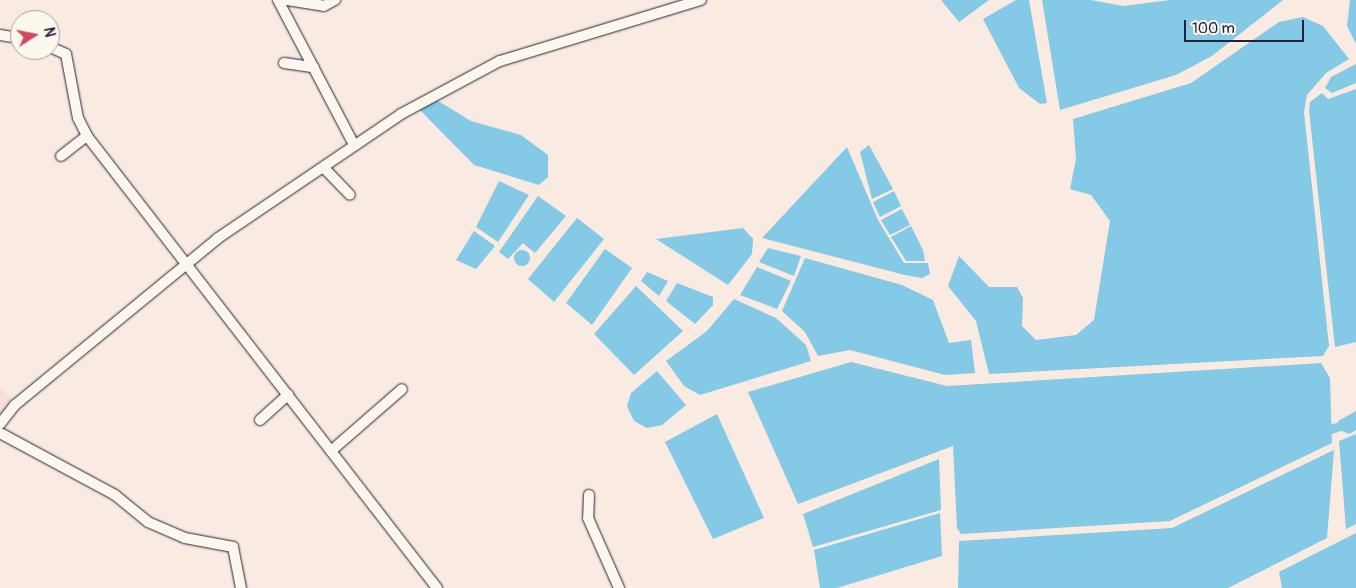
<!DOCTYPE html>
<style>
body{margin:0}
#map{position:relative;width:1356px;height:588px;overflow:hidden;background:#faebe2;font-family:Pangolin,sans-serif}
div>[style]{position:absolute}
.built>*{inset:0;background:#f9ddd6}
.water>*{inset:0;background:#84c9e5}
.round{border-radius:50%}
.canal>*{height:9px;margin:-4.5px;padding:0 4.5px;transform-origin:4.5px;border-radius:4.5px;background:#84c9e5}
.roads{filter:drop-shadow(0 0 1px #22223b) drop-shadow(0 0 1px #22223b)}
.minor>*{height:10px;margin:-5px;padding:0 5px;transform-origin:5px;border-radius:5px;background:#fbf7ec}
span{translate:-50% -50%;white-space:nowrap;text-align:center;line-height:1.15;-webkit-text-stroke:5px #fbf7ec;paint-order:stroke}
.north{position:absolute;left:10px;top:10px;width:50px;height:50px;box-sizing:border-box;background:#fbf7ec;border:1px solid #a4a2a5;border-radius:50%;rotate:79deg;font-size:14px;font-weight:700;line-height:20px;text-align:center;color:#22223b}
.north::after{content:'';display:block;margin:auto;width:18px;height:22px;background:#d1495b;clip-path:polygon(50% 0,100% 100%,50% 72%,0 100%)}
.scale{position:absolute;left:1184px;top:20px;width:120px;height:22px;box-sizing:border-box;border:2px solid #22223b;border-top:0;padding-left:6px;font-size:15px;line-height:18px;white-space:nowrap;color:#22223b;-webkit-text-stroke:4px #fbf7ec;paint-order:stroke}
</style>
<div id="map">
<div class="built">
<div style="clip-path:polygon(0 388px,14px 401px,0 418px)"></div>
</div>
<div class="water">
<div style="clip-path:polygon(941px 0,989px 0,959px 22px)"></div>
<div style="clip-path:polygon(1016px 0,1029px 0,1047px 103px,1040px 104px,1019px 88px,983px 19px)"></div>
<div style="clip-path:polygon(1042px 0,1091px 0,1123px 6px,1170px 0,1283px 0,1212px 56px,1176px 75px,1060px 110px)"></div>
<div style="clip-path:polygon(1350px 0,1356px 0,1356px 44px,1347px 26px)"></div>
<div style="clip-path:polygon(1303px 17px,1323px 26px,1349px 59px,1326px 73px,1307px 95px,1304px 112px,1329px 346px,1323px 356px,989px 374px,976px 321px,948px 286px,959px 256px,989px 287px,1017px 287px,1023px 298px,1022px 326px,1036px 340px,1076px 335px,1094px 320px,1110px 221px,1091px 195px,1070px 189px,1076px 159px,1073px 119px,1191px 83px,1279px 22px)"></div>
<div style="clip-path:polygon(1356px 64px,1356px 83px,1332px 93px,1325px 88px,1331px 77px)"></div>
<div style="clip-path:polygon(1356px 89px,1356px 342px,1335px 347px,1309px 111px,1310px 102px,1322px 93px,1328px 99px)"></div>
<div style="clip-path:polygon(435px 99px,471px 121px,521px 135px,548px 155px,548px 177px,539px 185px,474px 165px,416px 106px)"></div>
<div style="clip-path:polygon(869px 145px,893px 189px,872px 199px,860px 152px)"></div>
<div style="clip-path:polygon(847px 147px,878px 220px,904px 263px,928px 263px,930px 274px,922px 278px,905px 275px,762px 238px)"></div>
<div style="clip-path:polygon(499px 181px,529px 195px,498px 242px,476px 227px)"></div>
<div style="clip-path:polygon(894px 191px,901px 206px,880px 217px,873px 202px)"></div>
<div style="clip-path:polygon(538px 196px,566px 216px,535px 253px,523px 243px,508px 259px,499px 252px)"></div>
<div style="clip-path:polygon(902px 209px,910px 225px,890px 235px,881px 220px)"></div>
<div style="clip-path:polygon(577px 218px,604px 239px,554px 302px,528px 279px)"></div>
<div style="clip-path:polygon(911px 226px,923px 250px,925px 261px,906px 261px,891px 237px)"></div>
<div style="clip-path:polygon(743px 228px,753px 239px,752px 254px,728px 285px,656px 239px)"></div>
<div style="clip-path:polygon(474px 231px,495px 246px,476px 269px,456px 260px)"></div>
<div style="clip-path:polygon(768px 248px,801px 256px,794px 276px,759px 262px)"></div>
<div style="clip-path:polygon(605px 249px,632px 268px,592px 325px,566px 303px)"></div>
<div class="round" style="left:514px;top:250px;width:16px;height:16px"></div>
<div style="clip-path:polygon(805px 258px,902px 285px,933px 300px,949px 343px,971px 340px,975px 373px,945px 375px,850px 350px,818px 356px,805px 332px,782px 311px)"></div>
<div style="clip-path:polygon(757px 267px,791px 281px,777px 309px,740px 295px)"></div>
<div style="clip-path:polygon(647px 272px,668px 281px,659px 296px,641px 281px)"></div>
<div style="clip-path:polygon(677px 283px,713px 297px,713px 305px,695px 324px,666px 301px)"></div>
<div style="clip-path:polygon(636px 286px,683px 331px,634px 375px,594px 334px)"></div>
<div style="clip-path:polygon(734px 299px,776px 318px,806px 345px,811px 361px,700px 395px,684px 386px,666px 361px,707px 331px)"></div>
<div style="clip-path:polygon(851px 362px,947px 386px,1321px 363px,1330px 378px,1332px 443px,1170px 521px,961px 534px,957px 528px,953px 446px,798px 504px,748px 392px)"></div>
<div style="clip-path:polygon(657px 371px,686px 405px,662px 425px,647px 428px,634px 421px,627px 406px,631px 393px)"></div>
<div style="clip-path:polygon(1356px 411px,1356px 430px,1349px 434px,1340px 430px,1338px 421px)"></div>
<div style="clip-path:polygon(717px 414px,764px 518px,713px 539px,665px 442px)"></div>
<div style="clip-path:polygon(1356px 434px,1356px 524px,1346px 529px,1339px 441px)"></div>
<div style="clip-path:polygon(1334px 450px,1327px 538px,1228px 588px,958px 588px,959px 541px,1172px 528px)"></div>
<div style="clip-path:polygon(939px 459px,941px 510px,813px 547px,803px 514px)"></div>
<div style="clip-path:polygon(940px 513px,942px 556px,837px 588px,820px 588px,814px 550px)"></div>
<div style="clip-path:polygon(1356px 533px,1356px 588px,1282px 588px,1279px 572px)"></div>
</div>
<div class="canal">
<div style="left:1322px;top:432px;width:36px;rotate:-19deg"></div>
</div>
<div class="roads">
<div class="minor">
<div style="left:278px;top:0;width:164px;rotate:62.3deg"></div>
<div style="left:287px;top:0;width:37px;rotate:9deg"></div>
<div style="left:324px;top:6px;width:13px;rotate:-29deg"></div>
<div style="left:0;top:35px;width:20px;rotate:9deg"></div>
<div style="left:50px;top:47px;width:17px;rotate:24deg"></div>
<div style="left:66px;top:54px;width:65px;rotate:79.4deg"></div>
<div style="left:78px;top:118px;width:20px;rotate:63deg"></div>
<div style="left:87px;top:136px;width:572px;rotate:52.25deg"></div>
<div style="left:284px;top:63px;width:30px;rotate:8deg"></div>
<div style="left:61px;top:156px;width:33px;rotate:-38deg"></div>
<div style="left:324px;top:168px;width:37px;rotate:46deg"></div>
<div style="left:260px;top:420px;width:38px;rotate:-42deg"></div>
<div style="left:0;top:424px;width:24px;rotate:-52deg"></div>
<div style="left:15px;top:405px;width:263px;rotate:-39.4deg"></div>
<div style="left:218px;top:238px;width:221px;rotate:-34.1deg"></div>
<div style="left:401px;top:114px;width:112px;rotate:-28.2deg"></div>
<div style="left:500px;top:61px;width:210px;rotate:-16.9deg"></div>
<div style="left:0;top:433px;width:131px;rotate:28.3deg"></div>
<div style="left:115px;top:495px;width:43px;rotate:39.3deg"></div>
<div style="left:148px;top:522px;width:40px;rotate:23.4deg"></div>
<div style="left:185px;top:538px;width:49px;rotate:10.6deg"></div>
<div style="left:233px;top:547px;width:42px;rotate:79deg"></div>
<div style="left:331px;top:451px;width:94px;rotate:-41.1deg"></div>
<div style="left:589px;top:495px;width:23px;rotate:92deg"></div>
<div style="left:588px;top:518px;width:77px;rotate:66.1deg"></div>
</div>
</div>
<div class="north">N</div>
<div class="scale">100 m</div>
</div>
